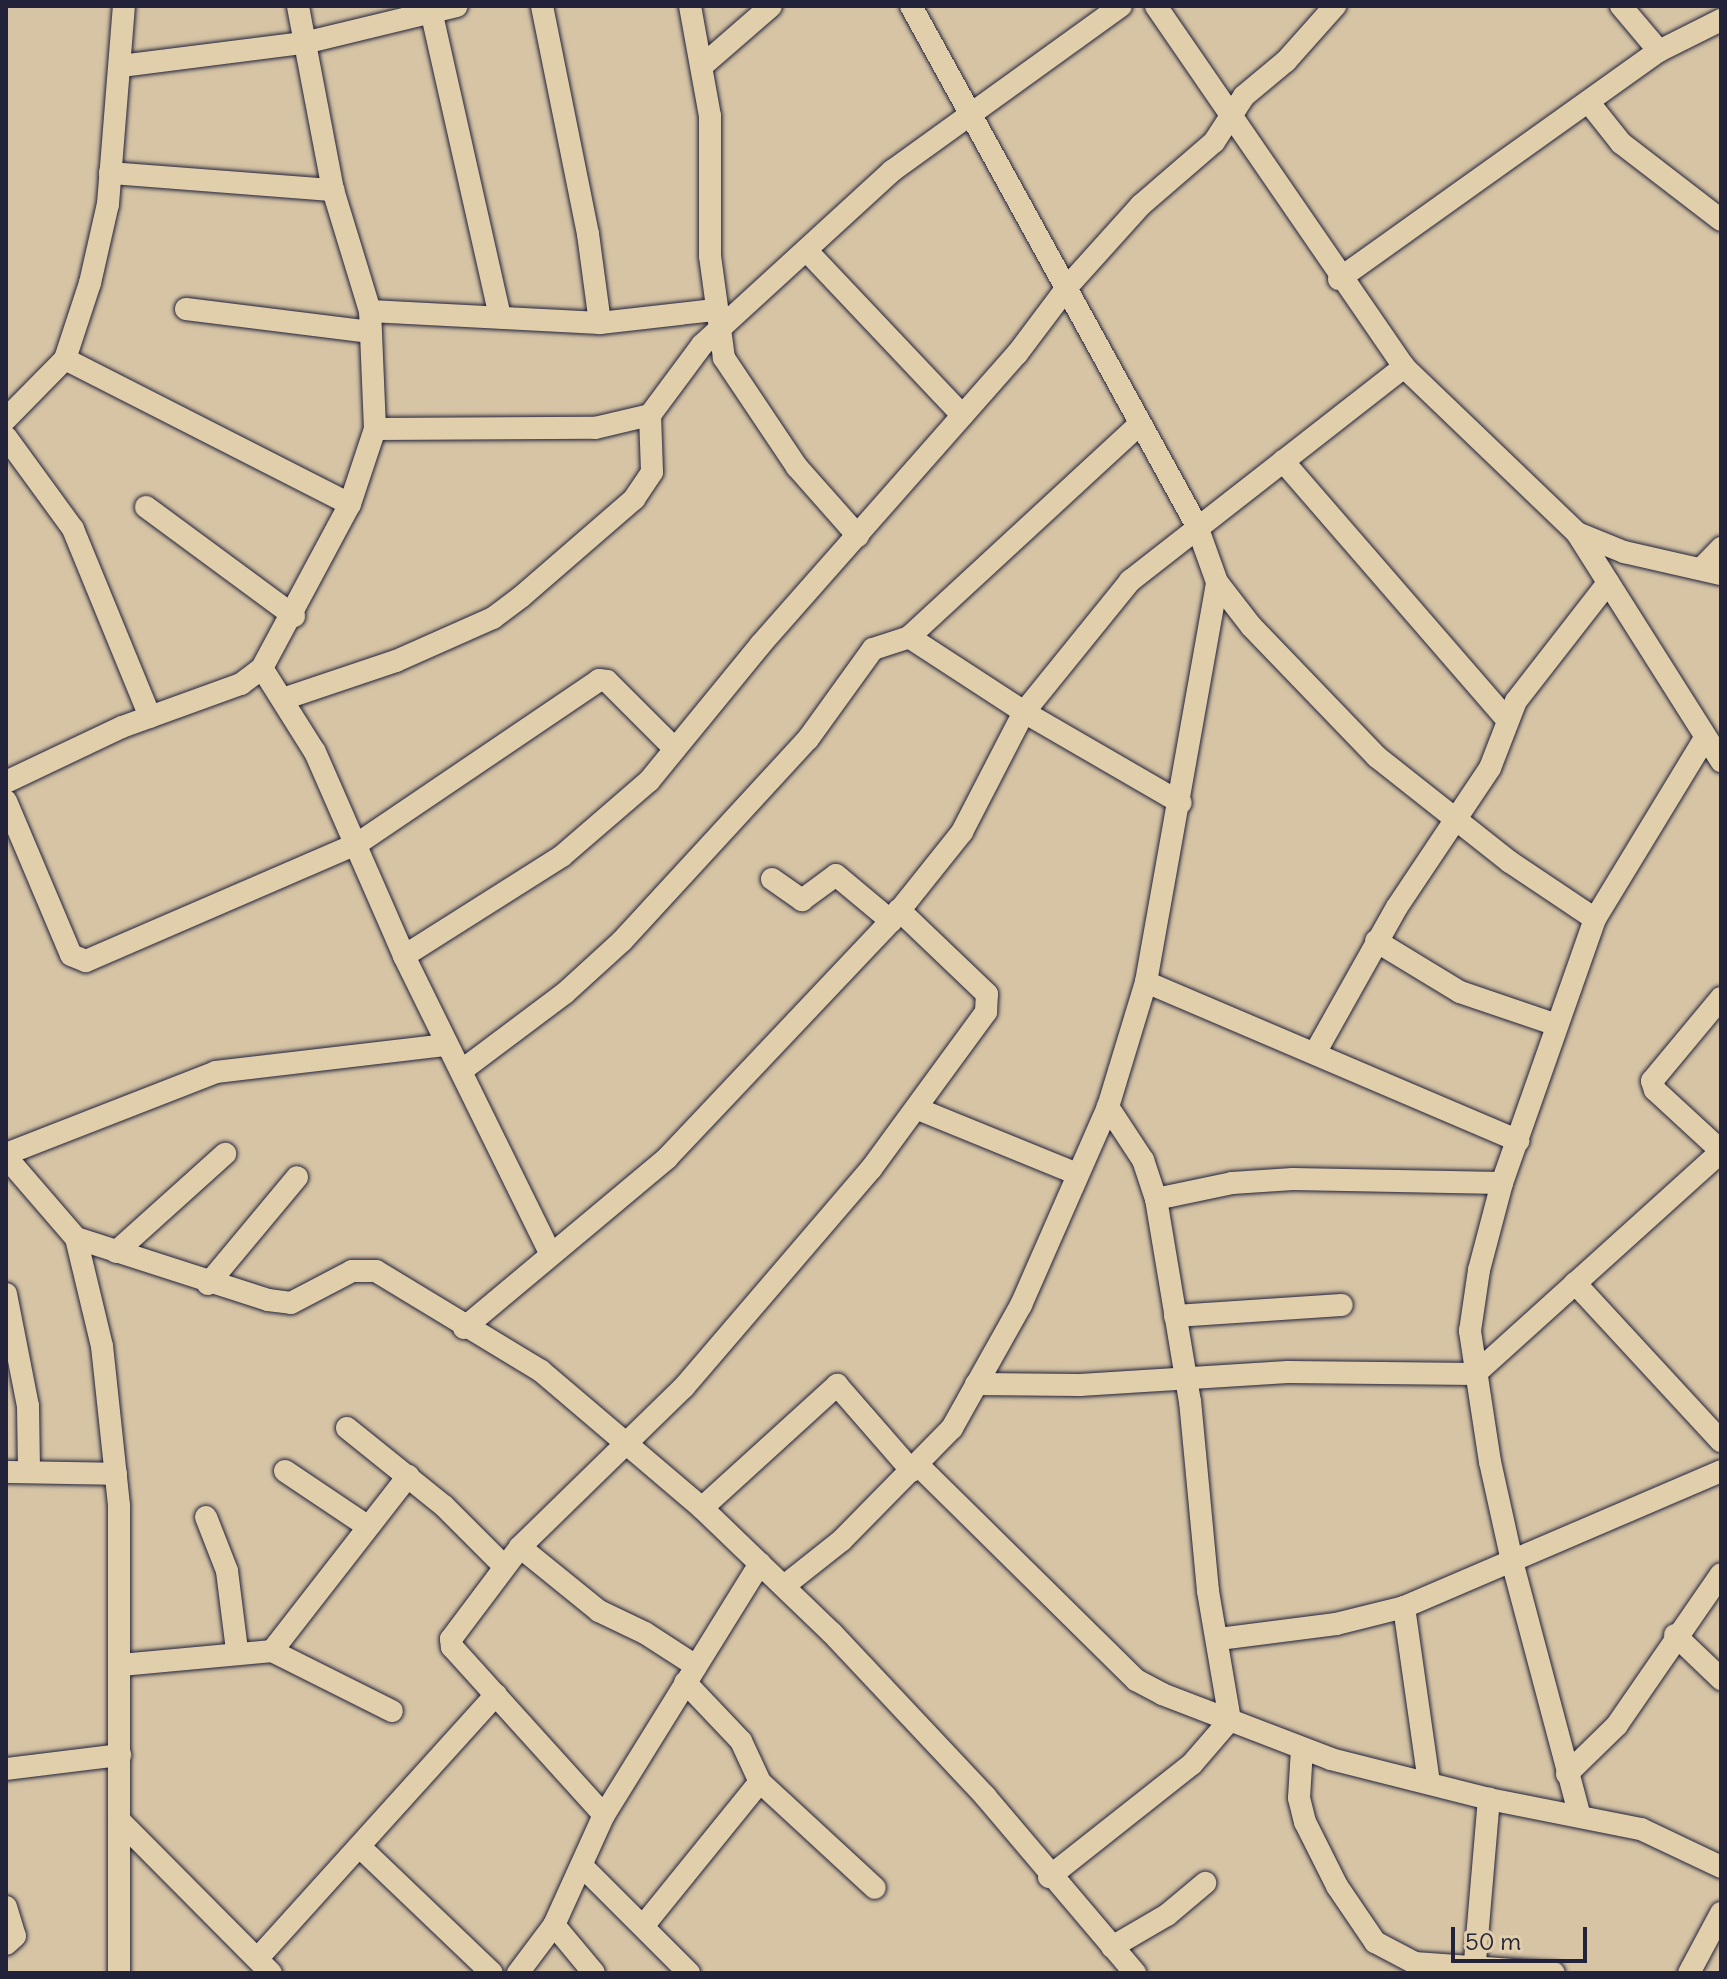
<!DOCTYPE html>
<style>
body{margin:0}
#map{position:relative;width:1727px;height:1979px;overflow:hidden;background:#d6c4a5;font-family:Delius,sans-serif}
div>[style]{position:absolute}
.roads{filter:drop-shadow(0 0 2px #22223b) drop-shadow(0 0 2px #22223b)}
.minor>*{height:22px;margin:-11px;padding:0 11px;transform-origin:11px;border-radius:11px;background:#e1cfac}
span{translate:-50% -50%;white-space:nowrap;text-align:center;line-height:1.15;-webkit-text-stroke:6px #e1cfac;paint-order:stroke}
.frame{position:absolute;inset:0;border:8px solid #22223b;pointer-events:none}
.scale{position:absolute;left:1451px;top:1927px;width:136px;height:36px;box-sizing:border-box;border:4px solid #22223b;border-top:0;padding-left:10px;font-size:24px;line-height:28px;white-space:nowrap;color:#22223b;-webkit-text-stroke:6px #e1cfac;paint-order:stroke}
</style>
<div id="map">
<div class="roads">
<div class="minor">
<div style="left:430px;top:6px;width:319px;rotate:77.3deg"></div>
<div style="left:542px;top:6px;width:233px;rotate:78.6deg"></div>
<div style="left:588px;top:234px;width:90px;rotate:82.3deg"></div>
<div style="left:690px;top:6px;width:112px;rotate:79.7deg"></div>
<div style="left:710px;top:116px;width:140px;rotate:90deg"></div>
<div style="left:710px;top:256px;width:103px;rotate:82.2deg"></div>
<div style="left:724px;top:358px;width:131px;rotate:56.2deg"></div>
<div style="left:797px;top:467px;width:92px;rotate:48.5deg"></div>
<div style="left:1156px;top:6px;width:438px;rotate:55.5deg"></div>
<div style="left:1404px;top:367px;width:240px;rotate:43.8deg"></div>
<div style="left:1577px;top:533px;width:270px;rotate:57.7deg"></div>
<div style="left:1621px;top:6px;width:59px;rotate:49.8deg"></div>
<div style="left:121px;top:66px;width:184px;rotate:-7.2deg"></div>
<div style="left:304px;top:43px;width:157px;rotate:-13.6deg"></div>
<div style="left:702px;top:66px;width:91px;rotate:-41deg"></div>
<div style="left:1590px;top:104px;width:50px;rotate:51.5deg"></div>
<div style="left:1621px;top:143px;width:126px;rotate:37.6deg"></div>
<div style="left:110px;top:173px;width:224px;rotate:4.4deg"></div>
<div style="left:807px;top:251px;width:226px;rotate:46.6deg"></div>
<div style="left:1339px;top:279px;width:393px;rotate:-35.5deg"></div>
<div style="left:1659px;top:51px;width:69px;rotate:-26.6deg"></div>
<div style="left:186px;top:309px;width:186px;rotate:7.1deg"></div>
<div style="left:370px;top:311px;width:230px;rotate:3deg"></div>
<div style="left:600px;top:323px;width:115px;rotate:-6.5deg"></div>
<div style="left:65px;top:359px;width:320px;rotate:27deg"></div>
<div style="left:6px;top:419px;width:84px;rotate:-45.5deg"></div>
<div style="left:65px;top:359px;width:80px;rotate:-71.8deg"></div>
<div style="left:90px;top:283px;width:81px;rotate:-77.2deg"></div>
<div style="left:108px;top:204px;width:199px;rotate:-85.4deg"></div>
<div style="left:375px;top:429px;width:220px;rotate:-0.3deg"></div>
<div style="left:595px;top:428px;width:57px;rotate:-13.3deg"></div>
<div style="left:650px;top:415px;width:87px;rotate:-53.4deg"></div>
<div style="left:702px;top:345px;width:258px;rotate:-42.5deg"></div>
<div style="left:892px;top:171px;width:282px;rotate:-35.8deg"></div>
<div style="left:6px;top:437px;width:114px;rotate:53.9deg"></div>
<div style="left:73px;top:529px;width:203px;rotate:67.7deg"></div>
<div style="left:1283px;top:461px;width:342px;rotate:49.1deg"></div>
<div style="left:146px;top:507px;width:184px;rotate:36.4deg"></div>
<div style="left:1577px;top:533px;width:51px;rotate:22deg"></div>
<div style="left:1624px;top:552px;width:99px;rotate:12.8deg"></div>
<div style="left:1702px;top:568px;width:28px;rotate:-46deg"></div>
<div style="left:1217px;top:582px;width:56px;rotate:52.3deg"></div>
<div style="left:1251px;top:626px;width:182px;rotate:46.1deg"></div>
<div style="left:1377px;top:757px;width:169px;rotate:38.3deg"></div>
<div style="left:1510px;top:862px;width:102px;rotate:33.8deg"></div>
<div style="left:909px;top:637px;width:137px;rotate:33.1deg"></div>
<div style="left:1024px;top:712px;width:181px;rotate:30.1deg"></div>
<div style="left:262px;top:668px;width:99px;rotate:57.8deg"></div>
<div style="left:315px;top:752px;width:223px;rotate:66.4deg"></div>
<div style="left:404px;top:956px;width:331px;rotate:63.8deg"></div>
<div style="left:283px;top:699px;width:119px;rotate:-18.6deg"></div>
<div style="left:396px;top:661px;width:106px;rotate:-23.9deg"></div>
<div style="left:493px;top:618px;width:35px;rotate:-37deg"></div>
<div style="left:521px;top:597px;width:150px;rotate:-40.9deg"></div>
<div style="left:634px;top:499px;width:32px;rotate:-56deg"></div>
<div style="left:652px;top:472px;width:57px;rotate:-92deg"></div>
<div style="left:6px;top:782px;width:128px;rotate:-25.4deg"></div>
<div style="left:122px;top:727px;width:127px;rotate:-19.9deg"></div>
<div style="left:241px;top:684px;width:26px;rotate:-37deg"></div>
<div style="left:262px;top:668px;width:186px;rotate:-61.8deg"></div>
<div style="left:350px;top:504px;width:79px;rotate:-71.6deg"></div>
<div style="left:375px;top:429px;width:118px;rotate:-92.4deg"></div>
<div style="left:370px;top:311px;width:127px;rotate:-107deg"></div>
<div style="left:333px;top:190px;width:187px;rotate:-100.8deg"></div>
<div style="left:6px;top:801px;width:167px;rotate:67.1deg"></div>
<div style="left:71px;top:955px;width:16px;rotate:22deg"></div>
<div style="left:86px;top:961px;width:295px;rotate:-23.4deg"></div>
<div style="left:357px;top:844px;width:292px;rotate:-34.1deg"></div>
<div style="left:599px;top:680px;width:8px;rotate:7deg"></div>
<div style="left:607px;top:681px;width:96px;rotate:45deg"></div>
<div style="left:772px;top:879px;width:37px;rotate:35deg"></div>
<div style="left:802px;top:900px;width:42px;rotate:-36.3deg"></div>
<div style="left:836px;top:875px;width:72px;rotate:39.9deg"></div>
<div style="left:1376px;top:941px;width:98px;rotate:31.3deg"></div>
<div style="left:1460px;top:992px;width:102px;rotate:18.8deg"></div>
<div style="left:404px;top:956px;width:187px;rotate:-32.3deg"></div>
<div style="left:562px;top:856px;width:115px;rotate:-40.8deg"></div>
<div style="left:649px;top:781px;width:177px;rotate:-50.7deg"></div>
<div style="left:761px;top:644px;width:387px;rotate:-48.6deg"></div>
<div style="left:1017px;top:354px;width:85px;rotate:-53.1deg"></div>
<div style="left:1068px;top:286px;width:109px;rotate:-48deg"></div>
<div style="left:1141px;top:205px;width:96px;rotate:-40.8deg"></div>
<div style="left:1214px;top:142px;width:55px;rotate:-56.9deg"></div>
<div style="left:1244px;top:96px;width:55px;rotate:-39.8deg"></div>
<div style="left:1286px;top:61px;width:74px;rotate:-48.3deg"></div>
<div style="left:1146px;top:982px;width:405px;rotate:23.1deg"></div>
<div style="left:1721px;top:998px;width:108px;rotate:129.7deg"></div>
<div style="left:1652px;top:1081px;width:9px;rotate:72deg"></div>
<div style="left:1655px;top:1090px;width:90px;rotate:42.7deg"></div>
<div style="left:1315px;top:1053px;width:167px;rotate:-60.7deg"></div>
<div style="left:1397px;top:907px;width:167px;rotate:-56.2deg"></div>
<div style="left:1490px;top:768px;width:72px;rotate:-68.8deg"></div>
<div style="left:1516px;top:701px;width:150px;rotate:-52.1deg"></div>
<div style="left:461px;top:1071px;width:130px;rotate:-36.9deg"></div>
<div style="left:565px;top:993px;width:77px;rotate:-42.4deg"></div>
<div style="left:622px;top:941px;width:275px;rotate:-47.4deg"></div>
<div style="left:808px;top:739px;width:111px;rotate:-54.2deg"></div>
<div style="left:873px;top:649px;width:38px;rotate:-18deg"></div>
<div style="left:909px;top:637px;width:314px;rotate:-42.7deg"></div>
<div style="left:918px;top:1109px;width:172px;rotate:22.2deg"></div>
<div style="left:6px;top:1154px;width:225px;rotate:-21.3deg"></div>
<div style="left:216px;top:1072px;width:232px;rotate:-6.7deg"></div>
<div style="left:6px;top:1157px;width:107px;rotate:49.2deg"></div>
<div style="left:76px;top:1238px;width:111px;rotate:76.5deg"></div>
<div style="left:102px;top:1346px;width:161px;rotate:83.9deg"></div>
<div style="left:119px;top:1506px;width:467px;rotate:90deg"></div>
<div style="left:1156px;top:1199px;width:78px;rotate:-11.9deg"></div>
<div style="left:1232px;top:1183px;width:61px;rotate:-3.8deg"></div>
<div style="left:1293px;top:1179px;width:209px;rotate:1.1deg"></div>
<div style="left:76px;top:1238px;width:202px;rotate:17.9deg"></div>
<div style="left:268px;top:1300px;width:23px;rotate:7deg"></div>
<div style="left:291px;top:1303px;width:69px;rotate:-27.7deg"></div>
<div style="left:352px;top:1271px;width:24px"></div>
<div style="left:376px;top:1271px;width:193px;rotate:31.2deg"></div>
<div style="left:541px;top:1371px;width:211px;rotate:40.4deg"></div>
<div style="left:702px;top:1508px;width:180px;rotate:43.9deg"></div>
<div style="left:832px;top:1633px;width:224px;rotate:46.8deg"></div>
<div style="left:985px;top:1796px;width:232px;rotate:49.7deg"></div>
<div style="left:116px;top:1252px;width:147px;rotate:-42deg"></div>
<div style="left:1575px;top:1283px;width:215px;rotate:47.3deg"></div>
<div style="left:208px;top:1284px;width:139px;rotate:-50.2deg"></div>
<div style="left:6px;top:1294px;width:114px;rotate:78.9deg"></div>
<div style="left:28px;top:1406px;width:66px;rotate:89.1deg"></div>
<div style="left:1175px;top:1316px;width:167px;rotate:-3.8deg"></div>
<div style="left:464px;top:1328px;width:265px;rotate:-39.9deg"></div>
<div style="left:667px;top:1158px;width:326px;rotate:-46.6deg"></div>
<div style="left:891px;top:921px;width:114px;rotate:-51.4deg"></div>
<div style="left:962px;top:832px;width:135px;rotate:-62.7deg"></div>
<div style="left:1024px;top:712px;width:169px;rotate:-51deg"></div>
<div style="left:1130px;top:581px;width:348px;rotate:-38deg"></div>
<div style="left:976px;top:1384px;width:104px;rotate:0.6deg"></div>
<div style="left:1080px;top:1385px;width:208px;rotate:-3.6deg"></div>
<div style="left:1288px;top:1372px;width:187px;rotate:0.6deg"></div>
<div style="left:1475px;top:1374px;width:331px;rotate:-42.1deg"></div>
<div style="left:347px;top:1428px;width:124px;rotate:38.8deg"></div>
<div style="left:444px;top:1506px;width:83px;rotate:45deg"></div>
<div style="left:918px;top:1465px;width:306px;rotate:44.6deg"></div>
<div style="left:1136px;top:1680px;width:30px;rotate:28deg"></div>
<div style="left:1162px;top:1694px;width:181px;rotate:21deg"></div>
<div style="left:1331px;top:1759px;width:163px;rotate:14.2deg"></div>
<div style="left:1489px;top:1799px;width:155px;rotate:11.2deg"></div>
<div style="left:1641px;top:1829px;width:89px;rotate:25.4deg"></div>
<div style="left:285px;top:1471px;width:99px;rotate:33.9deg"></div>
<div style="left:6px;top:1472px;width:110px;rotate:1deg"></div>
<div style="left:702px;top:1508px;width:183px;rotate:-42.3deg"></div>
<div style="left:837px;top:1385px;width:114px;rotate:48.9deg"></div>
<div style="left:206px;top:1517px;width:58px;rotate:68.7deg"></div>
<div style="left:227px;top:1571px;width:80px;rotate:82.8deg"></div>
<div style="left:520px;top:1547px;width:102px;rotate:39deg"></div>
<div style="left:599px;top:1611px;width:51px;rotate:25.6deg"></div>
<div style="left:645px;top:1633px;width:61px;rotate:32.9deg"></div>
<div style="left:784px;top:1586px;width:74px;rotate:-38.4deg"></div>
<div style="left:842px;top:1540px;width:157px;rotate:-45.5deg"></div>
<div style="left:952px;top:1428px;width:141px;rotate:-60.7deg"></div>
<div style="left:1021px;top:1305px;width:216px;rotate:-66.3deg"></div>
<div style="left:1108px;top:1107px;width:131px;rotate:-73.1deg"></div>
<div style="left:1146px;top:982px;width:406px;rotate:-79.9deg"></div>
<div style="left:1217px;top:582px;width:59px;rotate:-109.7deg"></div>
<div style="left:1197px;top:526px;width:593px;rotate:-118.81deg"></div>
<div style="left:1404px;top:1607px;width:178px;rotate:81.9deg"></div>
<div style="left:1675px;top:1635px;width:64px;rotate:43.7deg"></div>
<div style="left:1219px;top:1639px;width:118px;rotate:-7.3deg"></div>
<div style="left:1336px;top:1624px;width:70px;rotate:-14deg"></div>
<div style="left:1404px;top:1607px;width:345px;rotate:-23.2deg"></div>
<div style="left:272px;top:1651px;width:222px;rotate:-52.1deg"></div>
<div style="left:121px;top:1665px;width:152px;rotate:-5.3deg"></div>
<div style="left:272px;top:1651px;width:134px;rotate:26.6deg"></div>
<div style="left:1302px;top:1749px;width:49px;rotate:93.5deg"></div>
<div style="left:1299px;top:1798px;width:25px;rotate:76deg"></div>
<div style="left:1305px;top:1822px;width:72px;rotate:63.4deg"></div>
<div style="left:1337px;top:1886px;width:68px;rotate:55.8deg"></div>
<div style="left:1375px;top:1942px;width:45px;rotate:27.7deg"></div>
<div style="left:1415px;top:1963px;width:139px;rotate:4.1deg"></div>
<div style="left:6px;top:1769px;width:115px;rotate:-7deg"></div>
<div style="left:1567px;top:1774px;width:70px;rotate:-44.4deg"></div>
<div style="left:1617px;top:1725px;width:183px;rotate:-55.4deg"></div>
<div style="left:760px;top:1782px;width:156px;rotate:42.7deg"></div>
<div style="left:1579px;top:1813px;width:261px;rotate:-104.9deg"></div>
<div style="left:1512px;top:1561px;width:101px;rotate:-102.5deg"></div>
<div style="left:1490px;top:1462px;width:133px;rotate:-98.7deg"></div>
<div style="left:1470px;top:1331px;width:62px;rotate:-81.6deg"></div>
<div style="left:1479px;top:1270px;width:90px;rotate:-75.2deg"></div>
<div style="left:1502px;top:1183px;width:280px;rotate:-70.6deg"></div>
<div style="left:1595px;top:919px;width:212px;rotate:-58.7deg"></div>
<div style="left:604px;top:1815px;width:227px;rotate:-132.1deg"></div>
<div style="left:452px;top:1647px;width:8px;rotate:-97deg"></div>
<div style="left:451px;top:1639px;width:115px;rotate:-53.1deg"></div>
<div style="left:520px;top:1547px;width:229px;rotate:-44.3deg"></div>
<div style="left:684px;top:1387px;width:287px;rotate:-49.4deg"></div>
<div style="left:871px;top:1169px;width:195px;rotate:-53.8deg"></div>
<div style="left:986px;top:1012px;width:18px;rotate:-87deg"></div>
<div style="left:987px;top:994px;width:122px;rotate:-136.3deg"></div>
<div style="left:120px;top:1821px;width:214px;rotate:45.2deg"></div>
<div style="left:360px;top:1847px;width:182px;rotate:43.7deg"></div>
<div style="left:583px;top:1867px;width:150px;rotate:45deg"></div>
<div style="left:1049px;top:1877px;width:182px;rotate:-38.3deg"></div>
<div style="left:1192px;top:1764px;width:58px;rotate:-49.2deg"></div>
<div style="left:1230px;top:1720px;width:131px;rotate:-99.7deg"></div>
<div style="left:1208px;top:1591px;width:190px;rotate:-95.4deg"></div>
<div style="left:1190px;top:1402px;width:206px;rotate:-99.5deg"></div>
<div style="left:1156px;top:1199px;width:41px;rotate:-108.4deg"></div>
<div style="left:1143px;top:1160px;width:64px;rotate:-123.4deg"></div>
<div style="left:6px;top:1907px;width:30px;rotate:73deg"></div>
<div style="left:15px;top:1936px;width:12px;rotate:138deg"></div>
<div style="left:554px;top:1925px;width:62px;rotate:50.2deg"></div>
<div style="left:644px;top:1925px;width:184px;rotate:-51deg"></div>
<div style="left:760px;top:1782px;width:45px;rotate:-114.9deg"></div>
<div style="left:741px;top:1741px;width:81px;rotate:-133.5deg"></div>
<div style="left:1112px;top:1947px;width:64px;rotate:-30.2deg"></div>
<div style="left:1167px;top:1915px;width:50px;rotate:-40.1deg"></div>
<div style="left:258px;top:1958px;width:355px;rotate:-47.9deg"></div>
<div style="left:518px;top:1973px;width:60px;rotate:-53.1deg"></div>
<div style="left:554px;top:1925px;width:121px;rotate:-65.6deg"></div>
<div style="left:604px;top:1815px;width:296px;rotate:-58.2deg"></div>
<div style="left:1474px;top:1973px;width:175px;rotate:-85.1deg"></div>
<div style="left:1689px;top:1973px;width:68px;rotate:-61.9deg"></div>
</div>
</div>
<div class="frame"></div>
<div class="scale">50 m</div>
</div>
